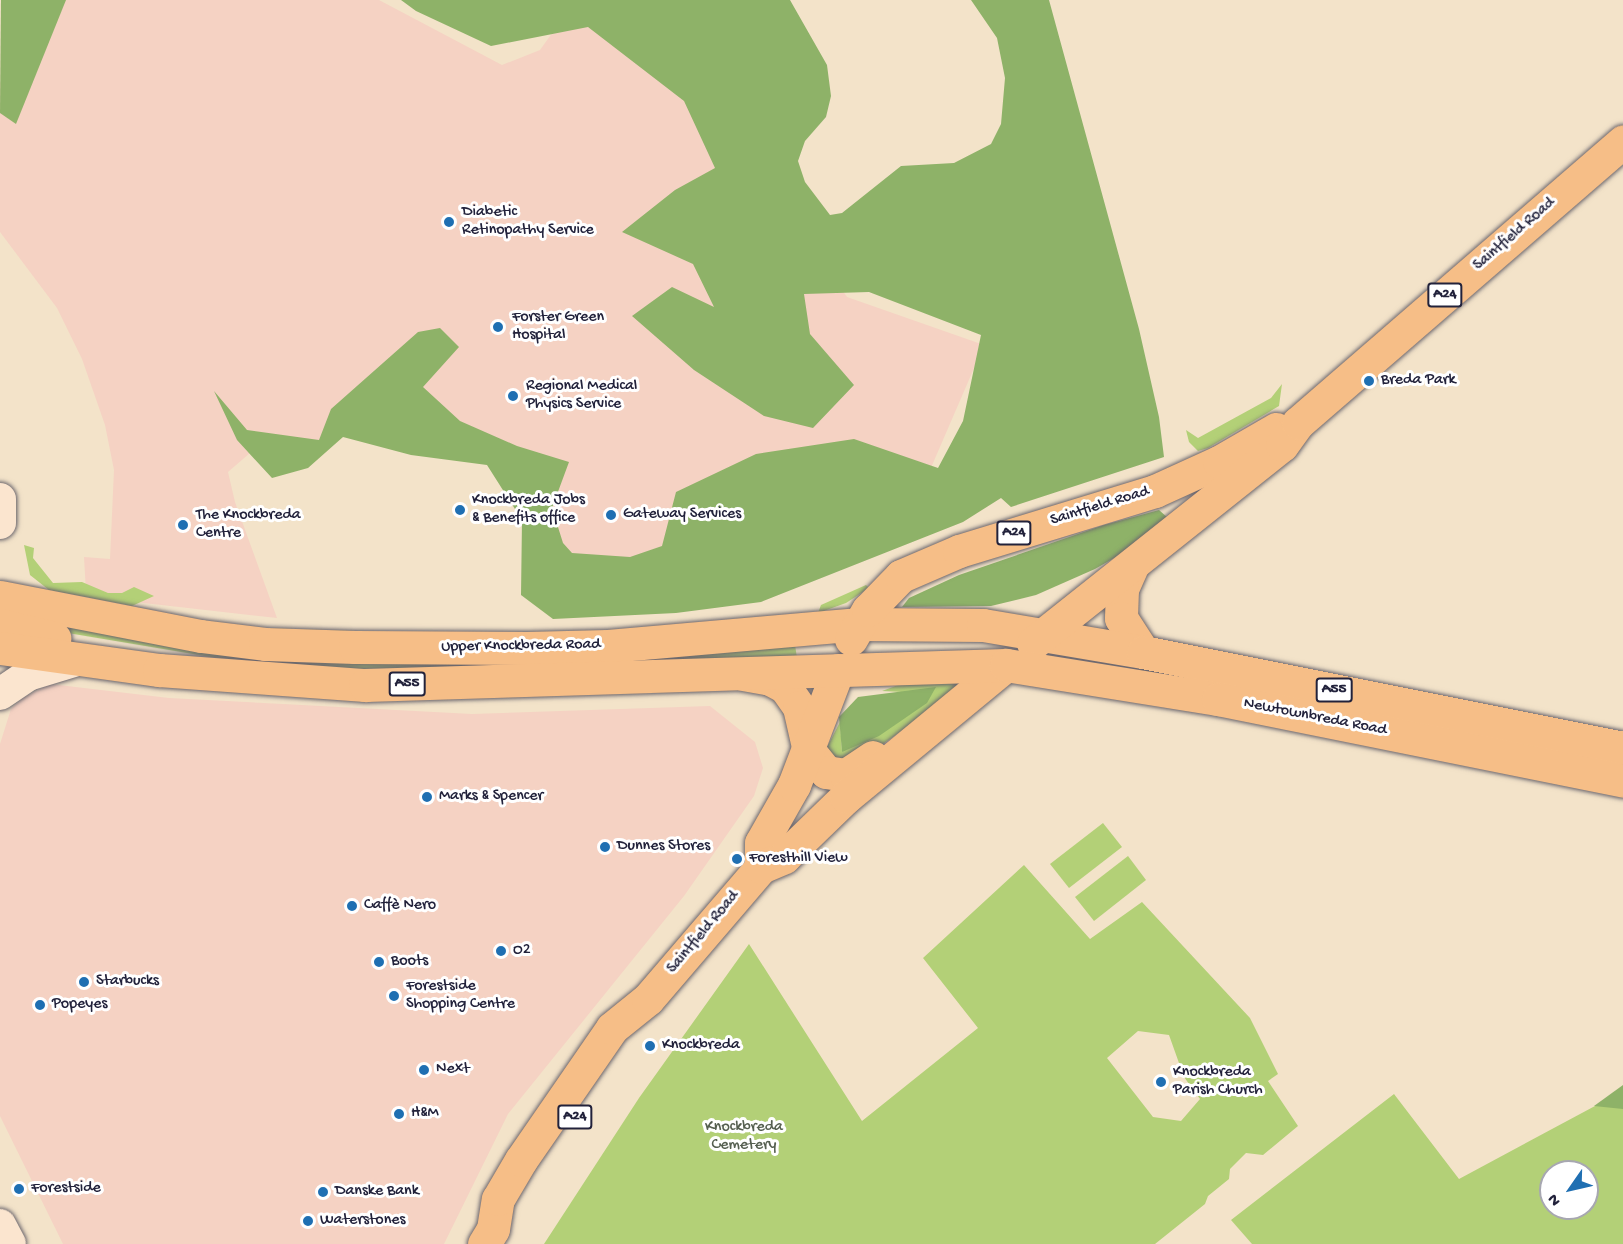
<!DOCTYPE html>
<meta charset="utf-8">
<style>
body{margin:0}
#map{position:relative;width:1623px;height:1244px;overflow:hidden;background:#f3e3c9;font-family:"Gochi Hand",sans-serif}
div>[style]{position:absolute}
.built>*{inset:0;background:#f5d2c3}
.green>*{inset:0;background:#b3d077}
.forest>*{inset:0;background:#8eb268}
.roads{filter:drop-shadow(0 0 2px #6b666d) drop-shadow(0 0 2px #6b666d)}
.secondary>*{height:32px;margin:-16px;padding:0 16px;transform-origin:16px;border-radius:16px;background:#fbe5cf}
.primary>*{height:33px;margin:-16.5px;padding:0 16.5px;transform-origin:16.5px;border-radius:16.5px;background:#f6be87}
.highway>*{height:33px;margin:-16.5px;padding:0 16.5px;transform-origin:16.5px;border-radius:16.5px;background:#f6be87}
.dots>*{width:16px;height:16px;translate:-50% -50%;box-sizing:border-box;border:3px solid #fff;border-radius:50%}
span{translate:-50% -50%;white-space:nowrap;text-align:center;line-height:1.15;-webkit-text-stroke:6px #fff;paint-order:stroke}
.shield-label span{padding:2px 4px;background:#fff;border:2px solid;border-radius:4px;-webkit-text-stroke-width:0}
.shield-label{font-size:15px;color:#22223b;font-weight:700}
.poi-label{font-size:16px;color:#22223b}
.left{translate:0 -50%;text-align:left}
.street-label{font-size:16px;color:#22223b}
.park-label{font-size:16px;color:#555f50}
.north{position:absolute;left:1539px;top:1160px;width:60px;height:60px;box-sizing:border-box;background:#fff;border:2px solid #a7a7b1;border-radius:50%;rotate:236deg;font-size:16px;font-weight:700;line-height:24px;text-align:center;color:#22223b}
.north::after{content:'';display:block;margin:auto;width:21px;height:27px;background:#1f6fb2;clip-path:polygon(50% 0,100% 100%,50% 72%,0 100%)}
</style>
<div id="map">
<div class="built">
<div style="clip-path:polygon(56px 0,379px 0,502px 65px,540px 50px,573px 4px,726px 121px,847px 297px,984px 345px,927px 477px,659px 565px,538px 593px,528px 493px,488px 465px,343px 425px,305px 456px,257px 447px,228px 472px,235px 502px,277px 618px,135px 602px,86px 592px,84px 557px,110px 559px,114px 470px,105px 425px,82px 359px,57px 308px,0 232px,0 83px)"></div>
<div style="clip-path:polygon(50px 684px,169px 698px,472px 714px,710px 706px,755px 742px,763px 768px,754px 796px,684px 896px,508px 1114px,444px 1244px,63px 1244px,0 1116px,0 744px,11px 709px,23px 698px)"></div>
</div>
<div class="green">
<div style="clip-path:polygon(1282px 384px,1279px 406px,1208px 448px,1198px 451px,1189px 442px,1186px 430px,1198px 438px,1271px 398px)"></div>
<div style="clip-path:polygon(24px 545px,34px 548px,33px 558px,53px 583px,82px 582px,108px 593px,122px 593px,134px 587px,154px 596px,132px 606px,49px 590px,30px 575px)"></div>
<div style="clip-path:polygon(866px 585px,869px 588px,846px 603px,818px 613px,821px 605px)"></div>
<div style="clip-path:polygon(74px 622px,795px 645px,797px 658px,565px 667px,349px 669px,211px 657px,44px 629px)"></div>
<div style="clip-path:polygon(966px 679px,958px 691px,856px 763px,839px 768px,826px 749px,840px 722px,842px 752px,902px 692px,882px 691px,901px 684px)"></div>
<div style="clip-path:polygon(1103px 823px,1122px 847px,1069px 888px,1050px 864px)"></div>
<div style="clip-path:polygon(1128px 856px,1146px 880px,1094px 921px,1075px 897px)"></div>
<div style="clip-path:polygon(evenodd,1024px 865px,1090px 939px,1142px 902px,1250px 1018px,1278px 1074px,1268px 1081px,1298px 1126px,1263px 1155px,1246px 1153px,1230px 1169px,1229px 1179px,1208px 1196px,1205px 1204px,1155px 1244px,544px 1244px,639px 1098px,749px 944px,862px 1121px,978px 1028px,923px 958px,1024px 865px,1138px 1031px,1169px 1035px,1184px 1077px,1200px 1099px,1181px 1121px,1153px 1117px,1107px 1058px,1138px 1031px)"></div>
<div style="clip-path:polygon(evenodd,1623px 1091px,1623px 1244px,1252px 1244px,1231px 1220px,1394px 1094px,1459px 1179px,1623px 1091px,1551px 1172px,1587px 1172px,1587px 1208px,1551px 1208px,1551px 1172px)"></div>
</div>
<div class="forest">
<div style="clip-path:polygon(1px 0,66px 0,16px 124px,0 113px)"></div>
<div style="clip-path:polygon(401px 0,790px 0,827px 65px,831px 96px,826px 117px,805px 141px,798px 161px,805px 182px,830px 215px,842px 213px,901px 166px,954px 163px,991px 144px,1001px 124px,1005px 78px,997px 38px,971px 0,1049px 0,1139px 329px,1159px 417px,1164px 457px,1011px 507px,1001px 498px,963px 522px,761px 602px,676px 613px,553px 619px,521px 595px,522px 520px,487px 465px,411px 455px,343px 437px,308px 468px,272px 478px,237px 440px,214px 391px,247px 430px,319px 440px,331px 409px,418px 332px,440px 328px,459px 347px,423px 387px,460px 421px,517px 446px,569px 462px,552px 508px,563px 543px,572px 553px,630px 557px,662px 546px,676px 492px,756px 454px,854px 439px,938px 468px,963px 421px,981px 335px,869px 292px,804px 294px,810px 334px,854px 385px,813px 428px,764px 416px,694px 370px,632px 316px,672px 287px,714px 307px,693px 264px,622px 232px,675px 190px,715px 168px,684px 101px,588px 27px,491px 46px,416px 11px)"></div>
<div style="clip-path:polygon(1159px 510px,1168px 518px,1165px 529px,1095px 569px,1036px 595px,991px 606px,902px 607px,909px 598px,959px 575px,1104px 525px)"></div>
<div style="clip-path:polygon(936px 687px,927px 703px,879px 736px,842px 752px,839px 717px,858px 697px)"></div>
<div style="clip-path:polygon(1623px 1085px,1623px 1109px,1594px 1106px)"></div>
</div>
<div class="roads">
<div class="secondary">
<div style="left:0;top:499px;width:24px;rotate:90deg"></div>
<div style="left:0;top:694px;width:34px;rotate:-34deg"></div>
<div style="left:28px;top:675px;width:48px;rotate:-16.9deg"></div>
<div style="left:0;top:1225px;width:21px;rotate:62deg"></div>
</div>
<div class="primary">
<div style="left:743px;top:674px;width:27px;rotate:10deg"></div>
<div style="left:770px;top:679px;width:17px;rotate:28deg"></div>
<div style="left:785px;top:687px;width:24px;rotate:55deg"></div>
<div style="left:799px;top:707px;width:45px;rotate:77.2deg"></div>
<div style="left:809px;top:751px;width:27px;rotate:51deg"></div>
<div style="left:826px;top:772px;width:20px;rotate:9deg"></div>
<div style="left:846px;top:775px;width:32px;rotate:-34deg"></div>
<div style="left:761px;top:867px;width:24px;rotate:-90deg"></div>
<div style="left:761px;top:843px;width:67px;rotate:-60.4deg"></div>
<div style="left:794px;top:785px;width:123px;rotate:-69.1deg"></div>
<div style="left:484px;top:1244px;width:17px;rotate:-59deg"></div>
<div style="left:493px;top:1229px;width:30px;rotate:-81deg"></div>
<div style="left:498px;top:1199px;width:45px;rotate:-59.5deg"></div>
<div style="left:521px;top:1160px;width:160px;rotate:-55.4deg"></div>
<div style="left:612px;top:1028px;width:46px;rotate:-38.9deg"></div>
<div style="left:648px;top:999px;width:174px;rotate:-49.4deg"></div>
<div style="left:761px;top:867px;width:25px;rotate:-23deg"></div>
<div style="left:784px;top:857px;width:86px;rotate:-44.1deg"></div>
<div style="left:846px;top:797px;width:207px;rotate:-39.5deg"></div>
</div>
<div class="highway">
<div style="left:1133px;top:564px;width:27px;rotate:114deg"></div>
<div style="left:1122px;top:589px;width:29px;rotate:92deg"></div>
<div style="left:1121px;top:618px;width:40px;rotate:57.1deg"></div>
<div style="left:0;top:597px;width:205px;rotate:11deg"></div>
<div style="left:201px;top:636px;width:64px;rotate:7.1deg"></div>
<div style="left:265px;top:644px;width:90px;rotate:1.9deg"></div>
<div style="left:355px;top:647px;width:172px;rotate:0.3deg"></div>
<div style="left:527px;top:648px;width:81px;rotate:-1.4deg"></div>
<div style="left:608px;top:646px;width:251px;rotate:-5deg"></div>
<div style="left:858px;top:624px;width:125px;rotate:0.5deg"></div>
<div style="left:983px;top:625px;width:162px;rotate:9.6deg"></div>
<div style="left:1143px;top:652px;width:490px;rotate:11.3deg"></div>
<div style="left:0;top:625px;width:56px;rotate:13.5deg"></div>
<div style="left:851px;top:639px;width:34px;rotate:-60deg"></div>
<div style="left:868px;top:610px;width:47px;rotate:-45.9deg"></div>
<div style="left:901px;top:576px;width:63px;rotate:-23.3deg"></div>
<div style="left:959px;top:551px;width:205px;rotate:-17deg"></div>
<div style="left:1155px;top:491px;width:70px;rotate:-24.4deg"></div>
<div style="left:1219px;top:462px;width:66px;rotate:-30.1deg"></div>
<div style="left:1033px;top:643px;width:318px;rotate:-38.5deg"></div>
<div style="left:1282px;top:445px;width:27px;rotate:-54deg"></div>
<div style="left:1298px;top:423px;width:430px;rotate:-40.9deg"></div>
<div style="left:0;top:648px;width:161px;rotate:7.9deg"></div>
<div style="left:159px;top:670px;width:207px;rotate:4.2deg"></div>
<div style="left:365px;top:685px;width:641px;rotate:-1.79deg"></div>
<div style="left:1006px;top:665px;width:215px;rotate:9.1deg"></div>
<div style="left:1218px;top:699px;width:413px;rotate:11.4deg"></div>
</div>
</div>
<div class="dots">
<div style="left:449px;top:222px;background:#1f6fb2"></div>
<div style="left:498px;top:327px;background:#1f6fb2"></div>
<div style="left:1369px;top:381px;background:#1f6fb2"></div>
<div style="left:513px;top:396px;background:#1f6fb2"></div>
<div style="left:460px;top:510px;background:#1f6fb2"></div>
<div style="left:611px;top:515px;background:#1f6fb2"></div>
<div style="left:183px;top:525px;background:#1f6fb2"></div>
<div style="left:427px;top:797px;background:#1f6fb2"></div>
<div style="left:605px;top:847px;background:#1f6fb2"></div>
<div style="left:737px;top:859px;background:#1f6fb2"></div>
<div style="left:352px;top:906px;background:#1f6fb2"></div>
<div style="left:501px;top:951px;background:#1f6fb2"></div>
<div style="left:379px;top:962px;background:#1f6fb2"></div>
<div style="left:84px;top:982px;background:#1f6fb2"></div>
<div style="left:394px;top:996px;background:#1f6fb2"></div>
<div style="left:40px;top:1005px;background:#1f6fb2"></div>
<div style="left:650px;top:1046px;background:#1f6fb2"></div>
<div style="left:424px;top:1070px;background:#1f6fb2"></div>
<div style="left:1161px;top:1082px;background:#1f6fb2"></div>
<div style="left:399px;top:1114px;background:#1f6fb2"></div>
<div style="left:19px;top:1189px;background:#1f6fb2"></div>
<div style="left:323px;top:1192px;background:#1f6fb2"></div>
<div style="left:308px;top:1221px;background:#1f6fb2"></div>
</div>
<div class="shield-label">
<span style="left:1445px;top:295px">A24</span>
<span style="left:1014px;top:533px">A24</span>
<span style="left:407px;top:684px">A55</span>
<span style="left:1334px;top:690px">A55</span>
<span style="left:575px;top:1117px">A24</span>
</div>
<div class="poi-label">
<span class="left" style="left:462px;top:222px">Diabetic<br>Retinopathy Service</span>
<span class="left" style="left:512px;top:327px">Forster Green<br>Hospital</span>
<span class="left" style="left:1381px;top:381px">Breda Park</span>
<span class="left" style="left:526px;top:396px">Regional Medical<br>Physics Service</span>
<span class="left" style="left:472px;top:510px">Knockbreda Jobs<br>&amp; Benefits office</span>
<span class="left" style="left:623px;top:515px">Gateway Services</span>
<span class="left" style="left:196px;top:525px">The Knockbreda<br>Centre</span>
<span class="left" style="left:439px;top:797px">Marks &amp; Spencer</span>
<span class="left" style="left:617px;top:847px">Dunnes Stores</span>
<span class="left" style="left:749px;top:859px">Foresthill View</span>
<span class="left" style="left:364px;top:906px">Caffè Nero</span>
<span class="left" style="left:513px;top:951px">O2</span>
<span class="left" style="left:391px;top:962px">Boots</span>
<span class="left" style="left:96px;top:982px">Starbucks</span>
<span class="left" style="left:406px;top:996px">Forestside<br>Shopping Centre</span>
<span class="left" style="left:52px;top:1005px">Popeyes</span>
<span class="left" style="left:662px;top:1046px">Knockbreda</span>
<span class="left" style="left:436px;top:1070px">Next</span>
<span class="left" style="left:1173px;top:1082px">Knockbreda<br>Parish Church</span>
<span class="left" style="left:411px;top:1114px">H&amp;M</span>
<span class="left" style="left:31px;top:1189px">Forestside</span>
<span class="left" style="left:335px;top:1192px">Danske Bank</span>
<span class="left" style="left:320px;top:1221px">Waterstones</span>
</div>
<div class="street-label">
<span style="left:1515px;top:235px;rotate:-41deg">Saintfield Road</span>
<span style="left:1100px;top:507px;rotate:-17deg">Saintfield Road</span>
<span style="left:521px;top:647px;rotate:-1deg">Upper Knockbreda Road</span>
<span style="left:1315px;top:718px;rotate:11deg">Newtownbreda Road</span>
<span style="left:704px;top:933px;rotate:-50deg">Saintfield Road</span>
</div>
<div class="park-label">
<span style="left:744px;top:1137px">Knockbreda<br>Cemetery</span>
</div>
<div class="north">N</div>
</div>
